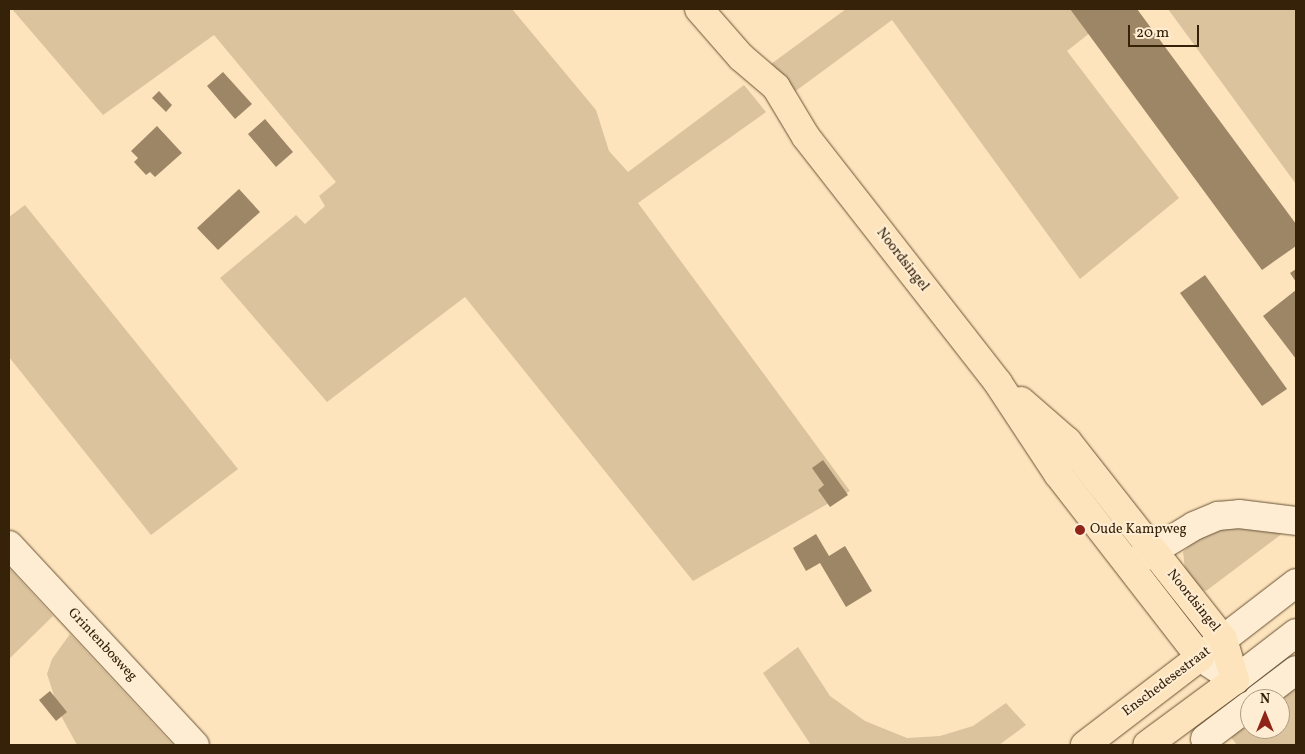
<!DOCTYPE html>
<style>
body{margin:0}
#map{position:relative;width:1305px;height:754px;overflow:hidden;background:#fde4bc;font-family:Vollkorn,serif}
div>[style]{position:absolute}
.green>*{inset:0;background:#dbc39e}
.building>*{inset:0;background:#9d8666}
.roads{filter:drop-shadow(0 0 1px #685236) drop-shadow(0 0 1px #685236)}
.minor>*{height:28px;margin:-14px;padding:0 14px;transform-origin:14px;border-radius:14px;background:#feedd3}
.major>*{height:28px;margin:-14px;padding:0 14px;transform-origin:14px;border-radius:14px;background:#fde4bc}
.dots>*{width:14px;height:14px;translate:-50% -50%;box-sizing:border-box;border:2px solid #feedd3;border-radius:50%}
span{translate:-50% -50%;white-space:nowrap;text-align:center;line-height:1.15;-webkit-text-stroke:4px #feedd3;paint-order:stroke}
.street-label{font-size:14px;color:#362109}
.poi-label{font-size:14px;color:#362109}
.left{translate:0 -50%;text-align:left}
.frame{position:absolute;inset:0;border:10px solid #362109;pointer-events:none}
.north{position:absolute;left:1240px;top:689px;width:50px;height:50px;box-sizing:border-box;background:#feedd3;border:1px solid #ae9b82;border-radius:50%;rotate:0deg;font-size:14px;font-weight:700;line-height:20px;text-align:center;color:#362109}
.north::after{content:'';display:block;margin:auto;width:18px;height:22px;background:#8f2418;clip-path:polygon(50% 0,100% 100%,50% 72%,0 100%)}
.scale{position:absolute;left:1128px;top:25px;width:71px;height:22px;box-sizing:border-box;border:2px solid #362109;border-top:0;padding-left:6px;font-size:15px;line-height:18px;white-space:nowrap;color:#362109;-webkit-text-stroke:4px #feedd3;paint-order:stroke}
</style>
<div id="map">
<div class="green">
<div style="clip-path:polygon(12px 9px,512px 9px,596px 110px,609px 151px,628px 172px,744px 85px,766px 112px,638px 203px,850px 491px,693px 581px,465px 297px,327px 402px,220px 278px,296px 215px,305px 224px,325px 206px,319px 196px,336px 182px,214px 35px,103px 115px)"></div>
<div style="clip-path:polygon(846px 9px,1120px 9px,1067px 51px,1179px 198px,1080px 279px,892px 20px,793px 93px,771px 64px)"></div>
<div style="clip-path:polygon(1168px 9px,1296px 9px,1296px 184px)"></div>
<div style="clip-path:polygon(25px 205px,238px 469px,151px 535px,9px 357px,9px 217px)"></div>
<div style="clip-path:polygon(1233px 522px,1287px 530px,1206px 591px,1193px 587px,1186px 577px,1183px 552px,1206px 530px)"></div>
<div style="clip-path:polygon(9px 568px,53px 616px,9px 659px)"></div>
<div style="clip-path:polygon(70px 634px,173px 745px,77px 745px,60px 714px,47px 674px,52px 659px)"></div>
<div style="clip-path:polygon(798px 647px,830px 696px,865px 721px,907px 738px,940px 736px,973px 726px,1006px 703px,1026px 725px,999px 745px,811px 745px,763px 673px)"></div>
<div style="clip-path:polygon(1296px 688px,1296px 745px,1237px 745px,1230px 736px,1250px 722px,1250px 729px,1280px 729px,1280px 700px)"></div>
</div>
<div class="building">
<div style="clip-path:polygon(1070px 9px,1137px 9px,1296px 224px,1296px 246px,1262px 270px)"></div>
<div style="clip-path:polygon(223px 72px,252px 104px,235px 119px,207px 86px)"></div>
<div style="clip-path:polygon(159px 91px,172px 105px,166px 112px,152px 98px)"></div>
<div style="clip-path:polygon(265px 119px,293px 152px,276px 167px,248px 134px)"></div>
<div style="clip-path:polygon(157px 126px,182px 153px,155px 177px,150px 172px,146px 175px,134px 162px,138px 158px,131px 151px)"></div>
<div style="clip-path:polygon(239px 189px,260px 212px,218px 250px,197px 228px)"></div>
<div style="clip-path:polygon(1296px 269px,1296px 282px,1290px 273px)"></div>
<div style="clip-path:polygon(1205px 275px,1287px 389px,1262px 406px,1180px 293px)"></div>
<div style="clip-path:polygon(1296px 290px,1296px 359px,1263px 316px)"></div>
<div style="clip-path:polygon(823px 460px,848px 495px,830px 507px,818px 490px,824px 485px,812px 468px)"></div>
<div style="clip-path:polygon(816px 534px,829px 556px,845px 546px,872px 591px,846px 607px,820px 563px,806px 571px,793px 548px)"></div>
<div style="clip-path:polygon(50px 691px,67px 712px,56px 721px,39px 700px)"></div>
</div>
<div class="roads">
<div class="minor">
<div style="left:9px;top:545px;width:273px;rotate:47.1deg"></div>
<div style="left:1133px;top:563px;width:71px;rotate:-31.2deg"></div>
<div style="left:1194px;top:526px;width:26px;rotate:-23deg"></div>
<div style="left:1218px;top:516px;width:21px;rotate:-5deg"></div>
<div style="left:1239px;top:514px;width:57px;rotate:7deg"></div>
<div style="left:1296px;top:583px;width:121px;rotate:142.4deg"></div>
<div style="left:1200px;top:657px;width:42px;rotate:33.3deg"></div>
<div style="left:1235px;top:680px;width:77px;rotate:-37.6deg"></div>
<div style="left:1258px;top:699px;width:48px;rotate:-37.3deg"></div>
<div style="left:1205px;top:739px;width:56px;rotate:-37.1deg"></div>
</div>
<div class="major">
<div style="left:699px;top:9px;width:64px;rotate:48.8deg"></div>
<div style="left:741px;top:57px;width:46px;rotate:40.6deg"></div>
<div style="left:776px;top:87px;width:58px;rotate:59deg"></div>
<div style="left:806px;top:137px;width:312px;rotate:52deg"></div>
<div style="left:998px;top:383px;width:109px;rotate:56.6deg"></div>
<div style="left:1058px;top:474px;width:232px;rotate:52.2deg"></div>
<div style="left:1200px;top:657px;width:145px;rotate:142.6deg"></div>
<div style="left:1021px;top:401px;width:61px;rotate:41deg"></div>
<div style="left:1067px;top:441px;width:252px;rotate:51.8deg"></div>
<div style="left:1223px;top:639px;width:43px;rotate:73.7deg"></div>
<div style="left:1235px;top:680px;width:109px;rotate:143.5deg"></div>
</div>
</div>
<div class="dots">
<div style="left:1080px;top:530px;background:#8f2418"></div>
</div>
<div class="street-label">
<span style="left:902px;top:260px;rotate:52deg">Noordsingel</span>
<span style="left:1193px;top:601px;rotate:51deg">Noordsingel</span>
<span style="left:102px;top:645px;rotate:47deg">Grintenbosweg</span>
<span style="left:1167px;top:682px;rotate:-37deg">Enschedesestraat</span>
</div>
<div class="poi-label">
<span class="left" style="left:1090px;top:530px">Oude Kampweg</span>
</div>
<div class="frame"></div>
<div class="north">N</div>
<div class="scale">20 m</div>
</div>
